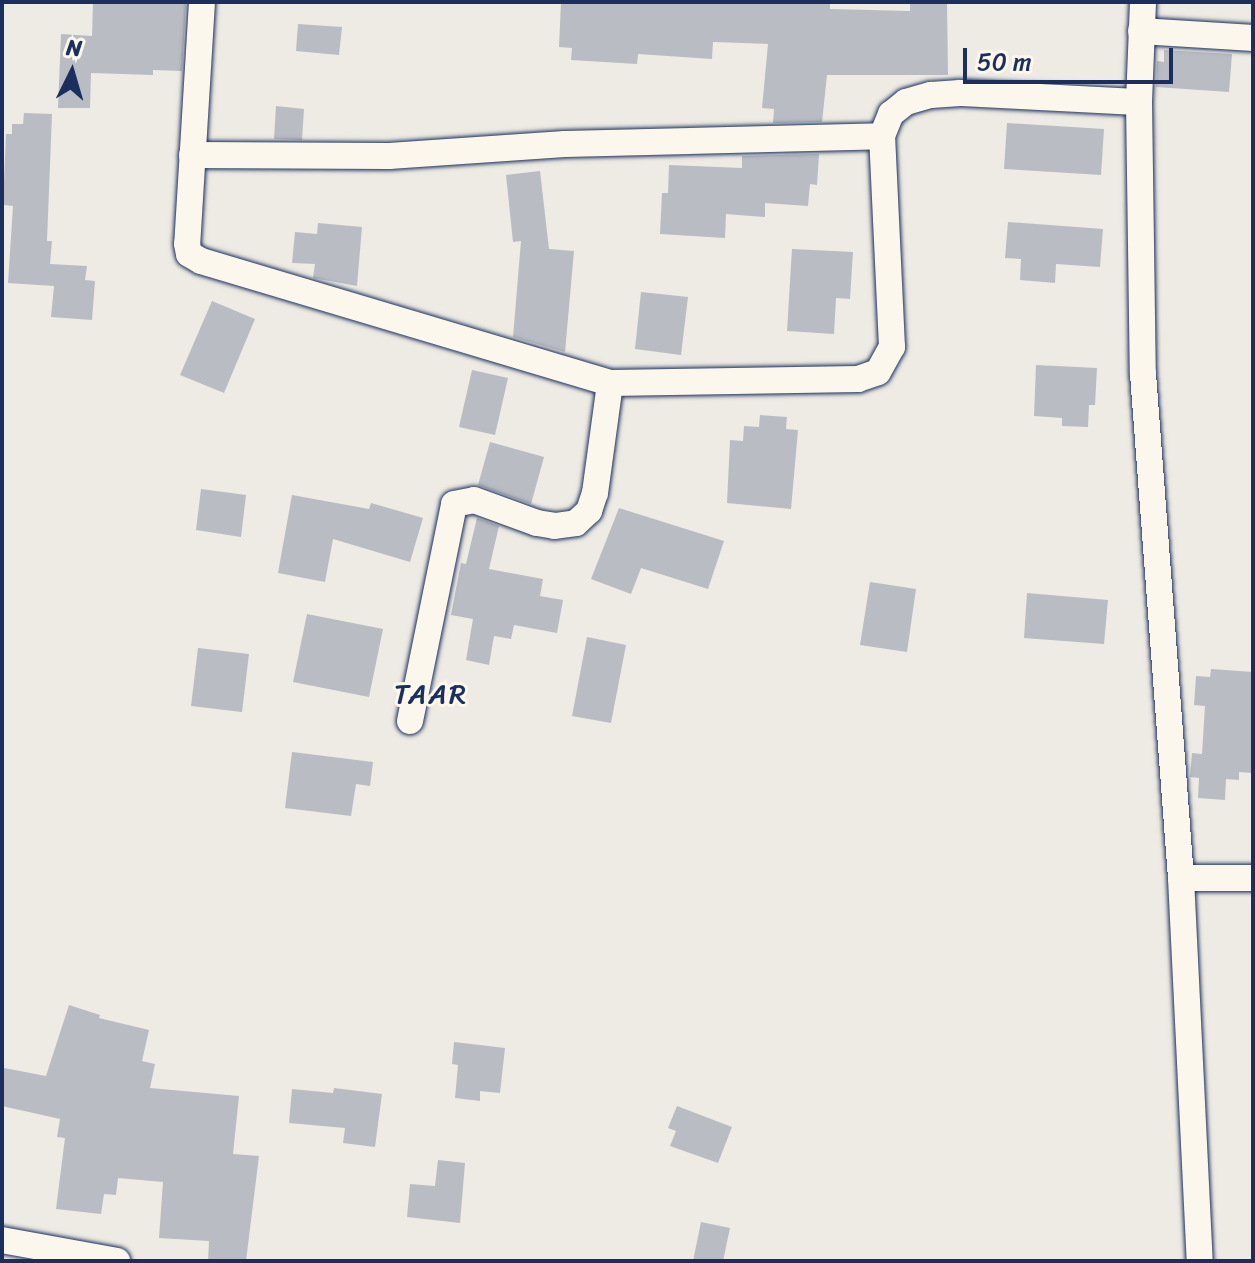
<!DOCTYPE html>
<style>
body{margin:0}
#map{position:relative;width:1255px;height:1263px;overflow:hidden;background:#eeebe4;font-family:Sriracha,sans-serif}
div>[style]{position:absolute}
.building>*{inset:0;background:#b9bcc3}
.roads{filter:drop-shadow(0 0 2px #1b2f5e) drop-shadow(0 0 2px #1b2f5e)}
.minor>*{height:26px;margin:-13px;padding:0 13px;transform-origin:13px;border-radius:13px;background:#fbf7ec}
span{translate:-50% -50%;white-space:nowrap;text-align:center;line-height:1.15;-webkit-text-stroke:6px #fbf7ec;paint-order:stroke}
.quarter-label{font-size:28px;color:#1b2f5e;letter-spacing:2px}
.frame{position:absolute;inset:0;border:4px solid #1b2f5e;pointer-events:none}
.north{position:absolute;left:32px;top:32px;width:80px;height:80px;-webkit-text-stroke:6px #fbf7ec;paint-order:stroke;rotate:5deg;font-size:22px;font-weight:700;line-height:32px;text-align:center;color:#1b2f5e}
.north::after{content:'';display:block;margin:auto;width:28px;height:36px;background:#1b2f5e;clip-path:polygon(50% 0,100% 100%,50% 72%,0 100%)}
.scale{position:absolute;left:963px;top:48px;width:210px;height:36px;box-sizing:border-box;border:4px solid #1b2f5e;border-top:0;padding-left:10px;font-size:24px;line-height:28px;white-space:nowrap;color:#1b2f5e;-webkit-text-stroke:6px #fbf7ec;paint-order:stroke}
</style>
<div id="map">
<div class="building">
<div style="clip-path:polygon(93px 2px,186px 2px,182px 71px,153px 70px,153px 75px,91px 73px,90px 108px,58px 108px,61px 34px,92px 36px)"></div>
<div style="clip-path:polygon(561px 2px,830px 2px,830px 9px,910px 11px,910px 4px,947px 4px,948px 75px,827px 75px,822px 122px,773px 123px,774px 109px,762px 108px,768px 44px,713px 42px,712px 59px,638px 54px,637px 64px,571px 60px,572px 48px,559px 47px)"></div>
<div style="clip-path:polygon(298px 24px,342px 27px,339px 55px,296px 51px)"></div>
<div style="clip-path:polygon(1164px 50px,1232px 54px,1229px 92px,1156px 87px,1157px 61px,1164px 62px)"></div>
<div style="clip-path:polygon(276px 106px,304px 109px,302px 140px,274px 139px)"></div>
<div style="clip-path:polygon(24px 113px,52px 114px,47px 241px,52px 241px,50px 264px,87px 266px,85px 280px,95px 281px,92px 320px,51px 317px,54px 286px,8px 283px,13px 206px,3px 205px,6px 134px,12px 134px,12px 124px,23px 124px)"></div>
<div style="clip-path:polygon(1007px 123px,1104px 129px,1101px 175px,1004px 169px)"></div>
<div style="clip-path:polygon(819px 154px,817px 185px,810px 184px,808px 206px,765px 203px,765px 217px,726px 214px,725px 238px,660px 234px,662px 193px,668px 193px,669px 165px,742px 168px,742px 156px)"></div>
<div style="clip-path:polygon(540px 171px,549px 249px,574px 251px,565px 352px,513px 337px,521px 241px,513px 242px,506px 175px)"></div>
<div style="clip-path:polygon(1008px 222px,1103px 229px,1100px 267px,1056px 264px,1055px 283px,1020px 280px,1021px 259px,1005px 258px)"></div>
<div style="clip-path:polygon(318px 223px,362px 227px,357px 286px,313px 278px,315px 264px,292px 263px,295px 232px,317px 234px)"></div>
<div style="clip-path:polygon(792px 249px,853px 252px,850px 299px,836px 298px,834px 334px,787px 331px)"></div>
<div style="clip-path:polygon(641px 292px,688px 297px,681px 355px,635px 349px)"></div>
<div style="clip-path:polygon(212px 301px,255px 319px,224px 393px,180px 375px)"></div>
<div style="clip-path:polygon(1036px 365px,1097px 368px,1095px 405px,1089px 405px,1088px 427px,1062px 426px,1062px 418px,1034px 416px)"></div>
<div style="clip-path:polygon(472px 370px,508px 378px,495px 435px,459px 427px)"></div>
<div style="clip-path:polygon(760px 415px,787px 417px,786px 429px,798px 430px,791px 509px,727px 503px,730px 440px,743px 441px,744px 426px,759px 427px)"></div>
<div style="clip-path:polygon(490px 442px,544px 457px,531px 504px,478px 485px)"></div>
<div style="clip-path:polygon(201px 489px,246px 495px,241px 537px,196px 530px)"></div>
<div style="clip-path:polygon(292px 495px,369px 509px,371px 503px,423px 518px,410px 562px,333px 539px,325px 582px,278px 573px)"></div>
<div style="clip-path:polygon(619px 508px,724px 541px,708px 589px,641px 568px,631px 594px,591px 579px)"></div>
<div style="clip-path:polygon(477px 518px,499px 526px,489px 569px,543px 579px,540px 596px,563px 600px,557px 633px,514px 625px,511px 639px,494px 636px,489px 665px,466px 660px,473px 619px,451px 615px,461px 563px,466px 564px)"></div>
<div style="clip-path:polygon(870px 582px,916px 589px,907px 652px,860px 645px)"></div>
<div style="clip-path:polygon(1027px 593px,1108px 600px,1104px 644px,1024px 638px)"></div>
<div style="clip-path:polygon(307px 614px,383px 629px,369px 697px,293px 682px)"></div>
<div style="clip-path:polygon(587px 637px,626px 645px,611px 723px,572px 716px)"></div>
<div style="clip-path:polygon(198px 648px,249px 654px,242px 712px,191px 706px)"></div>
<div style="clip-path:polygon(1211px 669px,1253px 672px,1253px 773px,1239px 772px,1239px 780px,1226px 779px,1225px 800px,1198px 798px,1199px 778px,1190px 777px,1192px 753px,1202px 754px,1205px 706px,1194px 705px,1196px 676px,1210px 677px)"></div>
<div style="clip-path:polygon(292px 752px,373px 762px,370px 786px,356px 784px,351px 816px,285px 808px)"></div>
<div style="clip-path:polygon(69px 1005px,100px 1015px,99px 1018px,149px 1030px,142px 1061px,155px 1064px,150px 1088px,239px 1096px,233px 1154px,259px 1156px,246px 1261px,208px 1261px,209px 1241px,159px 1238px,163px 1182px,118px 1178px,116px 1195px,104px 1194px,101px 1214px,56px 1209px,65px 1138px,57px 1137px,60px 1119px,2px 1106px,2px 1080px,4px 1068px,46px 1076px)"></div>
<div style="clip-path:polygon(454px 1042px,505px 1048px,500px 1093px,480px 1091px,480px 1101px,455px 1098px,458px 1065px,452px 1064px)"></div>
<div style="clip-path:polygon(334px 1088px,382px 1094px,375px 1147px,343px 1143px,345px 1128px,289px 1123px,292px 1089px,333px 1093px)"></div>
<div style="clip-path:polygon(677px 1106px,732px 1127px,718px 1163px,670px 1146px,676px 1131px,668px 1128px)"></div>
<div style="clip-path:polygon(438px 1160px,465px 1163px,460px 1223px,407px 1217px,410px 1184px,435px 1186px)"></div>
<div style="clip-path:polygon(701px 1222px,730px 1228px,723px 1261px,693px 1261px)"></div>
</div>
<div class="roads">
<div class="minor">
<div style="left:202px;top:2px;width:242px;rotate:93.5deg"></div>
<div style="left:187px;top:244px;width:10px;rotate:79deg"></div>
<div style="left:189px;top:254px;width:14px;rotate:30deg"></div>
<div style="left:201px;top:261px;width:427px;rotate:16.6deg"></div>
<div style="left:610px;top:383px;width:248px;rotate:-0.9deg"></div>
<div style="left:858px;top:379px;width:21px;rotate:-19deg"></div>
<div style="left:878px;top:372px;width:29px;rotate:-61deg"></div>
<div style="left:892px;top:347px;width:211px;rotate:-92.7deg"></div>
<div style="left:882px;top:136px;width:24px;rotate:-68deg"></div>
<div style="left:891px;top:114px;width:19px;rotate:-39deg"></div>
<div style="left:906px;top:102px;width:26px;rotate:-16deg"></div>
<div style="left:931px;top:95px;width:29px;rotate:-4deg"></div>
<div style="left:960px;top:93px;width:179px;rotate:2.9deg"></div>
<div style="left:1143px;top:2px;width:100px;rotate:92.3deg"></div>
<div style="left:1139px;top:102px;width:272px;rotate:89.2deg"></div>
<div style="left:1143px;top:374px;width:505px;rotate:85.69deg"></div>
<div style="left:1181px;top:878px;width:383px;rotate:87.2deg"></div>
<div style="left:1141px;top:31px;width:112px;rotate:3.6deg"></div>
<div style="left:192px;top:155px;width:197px;rotate:0.3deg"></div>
<div style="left:389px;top:156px;width:176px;rotate:-3.9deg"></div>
<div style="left:565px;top:144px;width:317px;rotate:-1.4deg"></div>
<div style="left:410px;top:721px;width:221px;rotate:-78.5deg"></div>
<div style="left:454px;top:504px;width:20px;rotate:-11deg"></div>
<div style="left:474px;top:500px;width:67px;rotate:20.1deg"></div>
<div style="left:537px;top:523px;width:18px;rotate:9deg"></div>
<div style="left:555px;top:526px;width:21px;rotate:-8deg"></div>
<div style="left:576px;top:523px;width:18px;rotate:-43deg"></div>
<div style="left:589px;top:511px;width:19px;rotate:-72deg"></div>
<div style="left:595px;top:493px;width:111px;rotate:-82.2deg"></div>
<div style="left:1181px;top:878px;width:72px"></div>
<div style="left:2px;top:1240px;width:117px;rotate:10.3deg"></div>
</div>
</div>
<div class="quarter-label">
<span style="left:431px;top:694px">TAAR</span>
</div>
<div class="frame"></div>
<div class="north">N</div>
<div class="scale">50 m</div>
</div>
